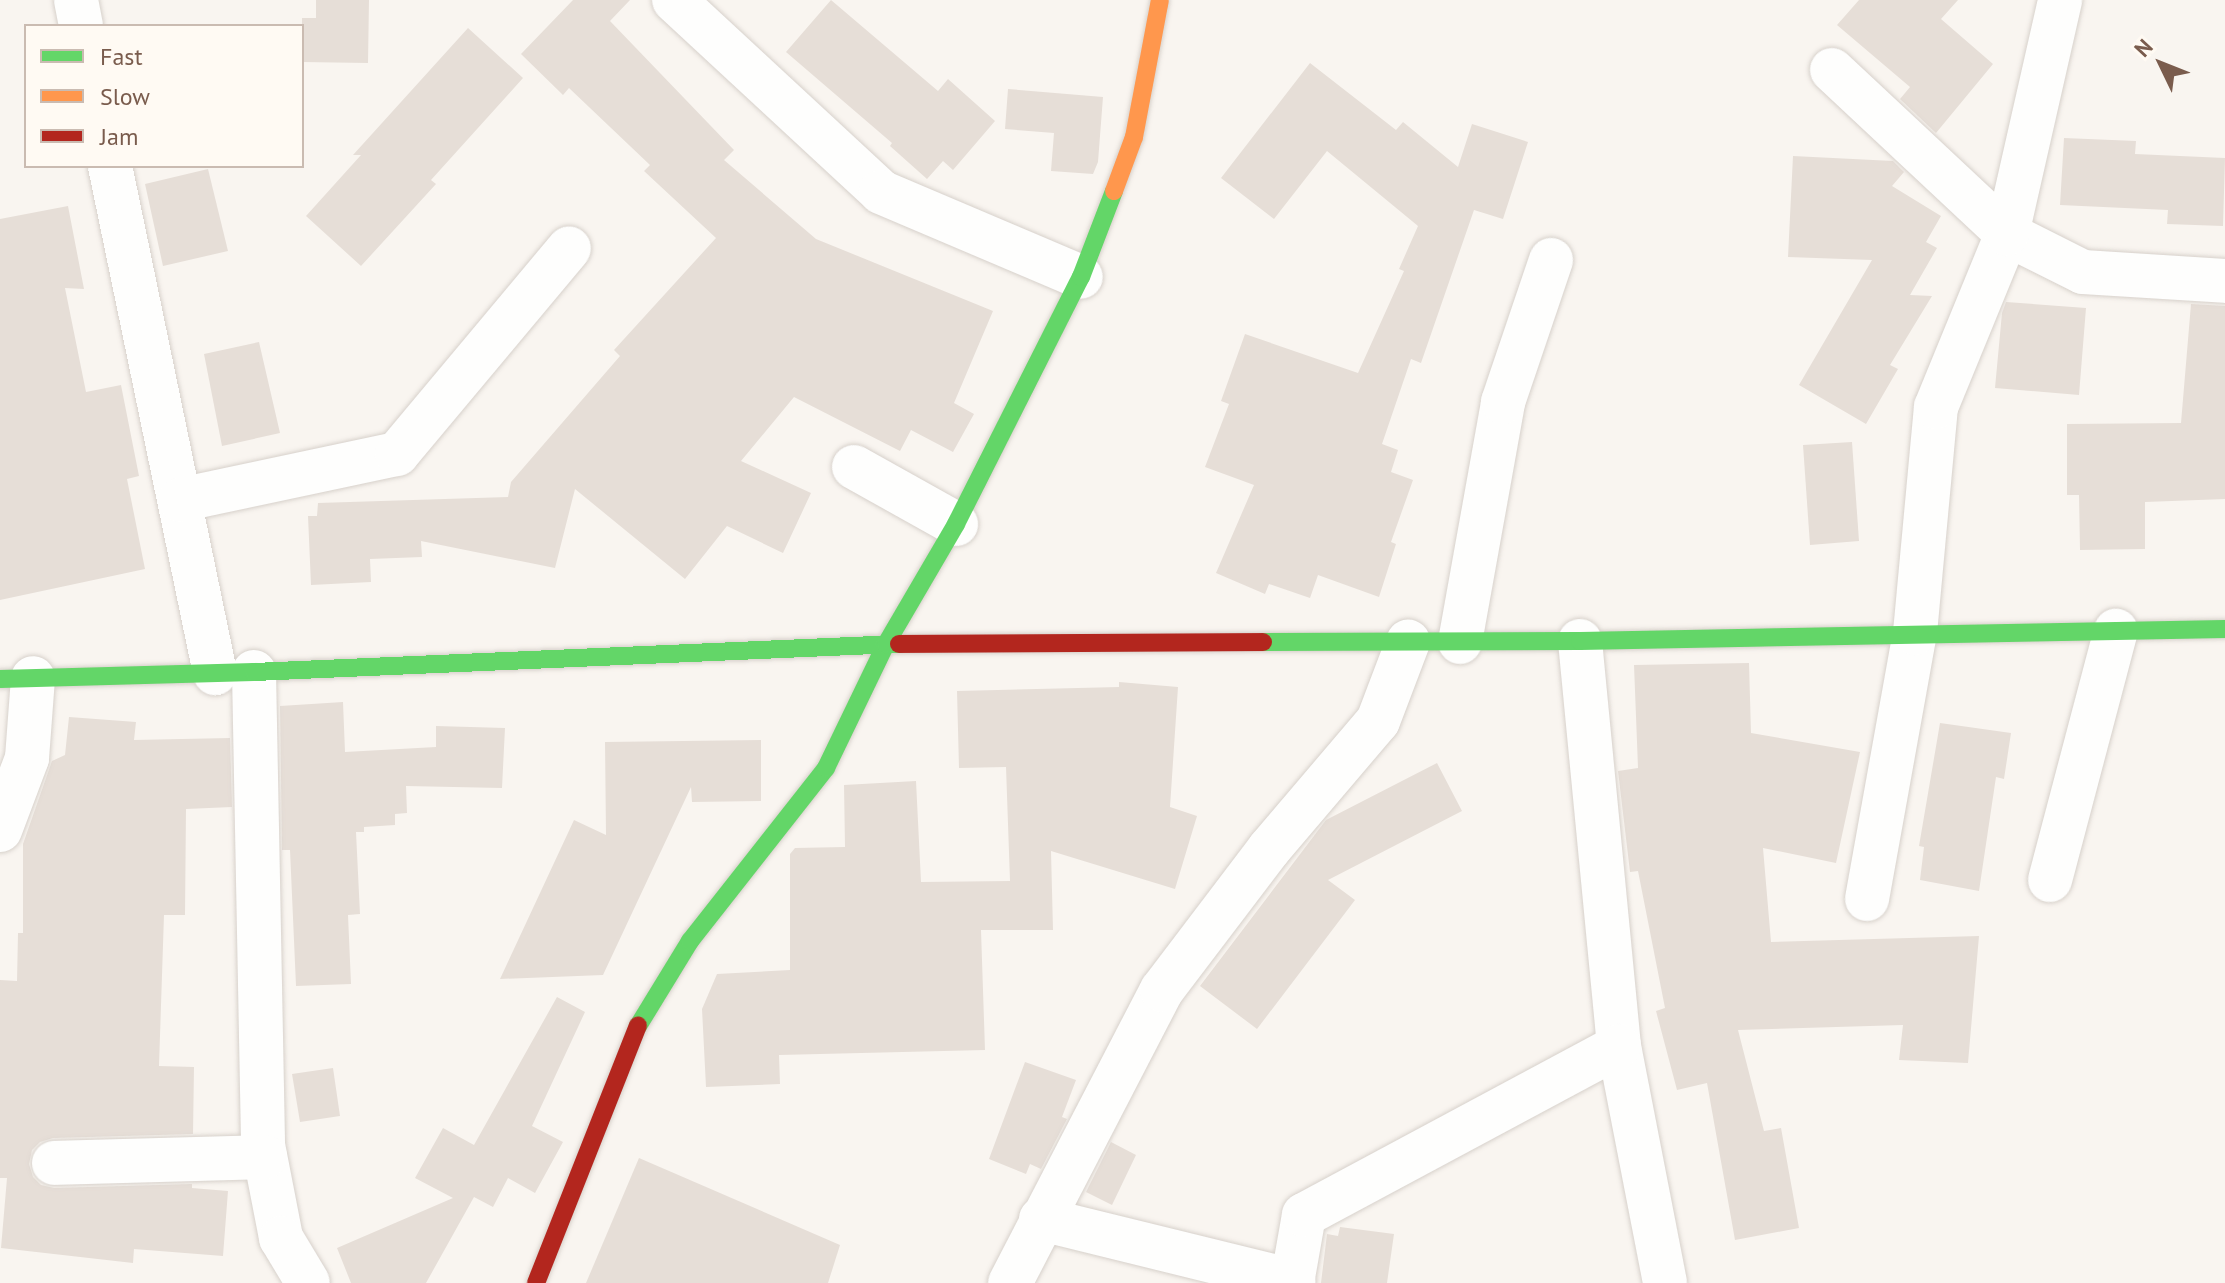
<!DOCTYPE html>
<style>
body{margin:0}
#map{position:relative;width:2225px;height:1283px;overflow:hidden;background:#f9f5f0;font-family:"PT Sans",sans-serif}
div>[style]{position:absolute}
.building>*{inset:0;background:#e6ded7}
.roads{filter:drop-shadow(0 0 2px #d7d1cb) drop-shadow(0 0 2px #d7d1cb)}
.street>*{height:44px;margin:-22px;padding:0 22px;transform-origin:22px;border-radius:22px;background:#fefefd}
.fast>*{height:18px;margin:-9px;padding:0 9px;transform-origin:9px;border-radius:9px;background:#63d668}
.slow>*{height:18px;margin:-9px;padding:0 9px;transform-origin:9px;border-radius:9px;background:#ff974d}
.jam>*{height:18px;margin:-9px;padding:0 9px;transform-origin:9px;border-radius:9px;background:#b3261e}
span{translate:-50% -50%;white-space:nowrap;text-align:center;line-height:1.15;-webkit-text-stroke:6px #fffaf3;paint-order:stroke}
.legend{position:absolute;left:24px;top:24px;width:280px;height:144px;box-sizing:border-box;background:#fffaf3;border:2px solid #cabbb1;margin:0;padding:10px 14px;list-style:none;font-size:24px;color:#7a5c4d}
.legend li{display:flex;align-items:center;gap:16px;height:40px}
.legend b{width:40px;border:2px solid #cabbb1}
.north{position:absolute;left:2121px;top:24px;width:80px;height:80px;-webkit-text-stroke:6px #fffaf3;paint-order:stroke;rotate:313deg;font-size:22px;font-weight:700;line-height:32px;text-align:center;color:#7a5c4d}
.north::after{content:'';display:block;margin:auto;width:28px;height:36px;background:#7a5c4d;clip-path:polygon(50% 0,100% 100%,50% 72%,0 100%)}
</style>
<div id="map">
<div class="building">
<div style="clip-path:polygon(316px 0,369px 0,368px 63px,302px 62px,302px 18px,316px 18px)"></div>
<div style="clip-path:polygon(573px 0,630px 0,610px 21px,734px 150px,724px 160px,816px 239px,993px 311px,954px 403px,974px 414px,953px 452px,911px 430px,900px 451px,794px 397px,741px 461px,811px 493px,783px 553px,727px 526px,685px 579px,575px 489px,555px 568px,421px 541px,422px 557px,370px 559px,371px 582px,311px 585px,308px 516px,317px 516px,318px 503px,508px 497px,511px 482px,620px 356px,614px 350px,716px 238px,644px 171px,650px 165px,569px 88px,563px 95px,521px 54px)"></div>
<div style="clip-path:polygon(831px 0,938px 91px,948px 79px,995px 121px,953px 170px,943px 161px,927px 179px,890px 146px,892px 143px,786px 52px)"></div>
<div style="clip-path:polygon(1859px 0,1958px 0,1941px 19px,1993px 64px,1936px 133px,1900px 99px,1910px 87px,1837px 25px)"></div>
<div style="clip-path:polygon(468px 28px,523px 78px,431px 180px,436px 184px,361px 266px,306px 216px,361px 155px,353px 155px)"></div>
<div style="clip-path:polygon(1310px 63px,1396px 130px,1403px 122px,1458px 167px,1472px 124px,1528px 142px,1503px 219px,1474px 210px,1421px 363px,1411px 359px,1382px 444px,1398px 450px,1391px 472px,1413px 480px,1391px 542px,1396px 544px,1379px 597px,1318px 575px,1310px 598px,1269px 584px,1265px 594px,1216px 573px,1254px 485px,1205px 467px,1229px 404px,1221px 401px,1245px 334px,1358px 373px,1404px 271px,1399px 269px,1418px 226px,1327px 151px,1274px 219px,1221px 178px)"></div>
<div style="clip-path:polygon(1008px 89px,1103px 97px,1098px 162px,1093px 174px,1051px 171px,1054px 133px,1005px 129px)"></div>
<div style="clip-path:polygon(2064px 138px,2136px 141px,2135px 154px,2225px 158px,2223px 226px,2167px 224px,2168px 210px,2060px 205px)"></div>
<div style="clip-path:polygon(1793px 156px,1893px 161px,1904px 172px,1892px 186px,1941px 216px,1926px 242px,1937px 248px,1910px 295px,1932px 296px,1890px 365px,1898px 369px,1866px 424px,1799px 385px,1872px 260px,1788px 257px)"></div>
<div style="clip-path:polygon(208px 169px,228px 251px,163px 266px,145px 184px)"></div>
<div style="clip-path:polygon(68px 206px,84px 289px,65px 288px,86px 392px,121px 385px,139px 476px,127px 479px,145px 569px,0 600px,0 219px)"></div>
<div style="clip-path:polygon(2006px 302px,2086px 308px,2079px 395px,1995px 388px,2002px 313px)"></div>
<div style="clip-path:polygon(2191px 304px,2225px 306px,2225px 499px,2145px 502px,2145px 549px,2080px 550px,2079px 495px,2067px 495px,2067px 424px,2181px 423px)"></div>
<div style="clip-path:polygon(259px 342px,280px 433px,222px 446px,204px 354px)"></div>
<div style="clip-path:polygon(1852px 442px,1859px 541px,1810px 545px,1803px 445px)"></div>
<div style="clip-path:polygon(1749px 663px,1751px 733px,1860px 752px,1836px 863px,1763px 848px,1771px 942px,1979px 936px,1968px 1063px,1899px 1060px,1903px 1025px,1738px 1030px,1764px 1131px,1781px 1128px,1799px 1228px,1735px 1240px,1707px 1083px,1677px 1090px,1656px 1011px,1665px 1008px,1638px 871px,1630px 872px,1618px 771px,1638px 768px,1634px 665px)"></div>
<div style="clip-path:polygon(1119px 682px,1178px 687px,1170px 807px,1197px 816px,1175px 889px,1051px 851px,1053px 930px,981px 930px,985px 1050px,779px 1055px,780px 1084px,706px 1087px,702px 1009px,717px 974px,790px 970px,790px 854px,795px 848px,845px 847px,844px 785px,916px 781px,921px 882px,1010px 881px,1006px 767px,959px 768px,957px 691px,1119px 687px)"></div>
<div style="clip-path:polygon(343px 702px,345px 752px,436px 747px,436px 726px,505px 728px,502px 788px,406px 786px,407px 813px,395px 814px,395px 825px,364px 827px,364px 832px,356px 832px,360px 914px,348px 915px,351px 984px,296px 986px,290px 850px,282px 850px,280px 706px)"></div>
<div style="clip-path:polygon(69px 717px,136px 722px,134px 740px,230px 738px,232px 807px,186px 809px,185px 915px,164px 915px,159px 1066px,194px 1067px,193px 1134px,53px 1138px,40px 1142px,32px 1150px,29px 1164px,33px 1177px,41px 1185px,54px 1188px,192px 1184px,192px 1188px,228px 1191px,223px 1256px,134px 1249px,133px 1263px,1px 1248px,7px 1178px,0 1178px,0 980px,17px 981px,18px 933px,23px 933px,23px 844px,52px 761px,65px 755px)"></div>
<div style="clip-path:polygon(1940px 723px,2011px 733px,2004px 779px,1996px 777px,1979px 891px,1920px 880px,1924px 847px,1919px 846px)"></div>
<div style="clip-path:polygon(761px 740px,761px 801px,692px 802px,691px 787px,603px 975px,500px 979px,574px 820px,606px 835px,605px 742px)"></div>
<div style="clip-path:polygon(1437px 763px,1462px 811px,1328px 880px,1355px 900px,1257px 1029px,1200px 986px,1326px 820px)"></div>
<div style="clip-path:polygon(557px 997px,585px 1012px,532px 1126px,563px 1142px,535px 1193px,508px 1178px,493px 1207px,474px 1197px,426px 1283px,351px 1283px,337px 1248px,453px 1198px,415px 1178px,443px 1128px,474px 1145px)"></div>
<div style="clip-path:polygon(1025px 1062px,1076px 1080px,1062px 1117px,1067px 1119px,1041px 1169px,1030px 1164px,1026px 1174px,989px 1159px)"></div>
<div style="clip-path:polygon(333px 1068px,340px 1116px,300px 1122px,292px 1074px)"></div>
<div style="clip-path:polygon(1111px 1142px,1136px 1155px,1112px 1205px,1086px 1192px)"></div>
<div style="clip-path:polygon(639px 1158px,840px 1245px,828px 1283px,586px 1283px)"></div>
<div style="clip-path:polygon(1340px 1227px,1394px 1234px,1387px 1283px,1321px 1283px,1327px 1234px,1338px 1236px)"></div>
</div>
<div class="roads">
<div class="street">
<div style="left:76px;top:0;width:26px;rotate:79deg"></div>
<div style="left:674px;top:0;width:282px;rotate:42.8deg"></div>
<div style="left:881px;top:192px;width:217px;rotate:23deg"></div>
<div style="left:1832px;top:70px;width:240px;rotate:43.1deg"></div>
<div style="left:2007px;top:234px;width:85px;rotate:26.6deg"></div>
<div style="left:2083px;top:272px;width:142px;rotate:3.6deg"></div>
<div style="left:110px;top:166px;width:518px;rotate:78.3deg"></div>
<div style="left:854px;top:467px;width:117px;rotate:29.2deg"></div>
<div style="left:180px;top:500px;width:222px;rotate:-12deg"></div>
<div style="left:397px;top:454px;width:268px;rotate:-50.1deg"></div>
<div style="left:1580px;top:641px;width:407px;rotate:84.5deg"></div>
<div style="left:1619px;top:1046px;width:241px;rotate:79deg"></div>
<div style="left:1460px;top:642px;width:244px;rotate:-79.8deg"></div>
<div style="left:1503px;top:402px;width:150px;rotate:-71.3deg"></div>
<div style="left:254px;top:672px;width:473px;rotate:88.9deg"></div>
<div style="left:263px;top:1145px;width:95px;rotate:79deg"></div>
<div style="left:281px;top:1238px;width:52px;rotate:59deg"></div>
<div style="left:0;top:830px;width:77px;rotate:-69.4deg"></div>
<div style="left:27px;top:758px;width:80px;rotate:-85.7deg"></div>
<div style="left:2050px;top:880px;width:258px;rotate:-75.2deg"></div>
<div style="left:1867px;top:899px;width:270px;rotate:-79.8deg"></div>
<div style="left:1915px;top:633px;width:227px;rotate:-84.7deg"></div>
<div style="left:1936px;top:407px;width:187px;rotate:-67.7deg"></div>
<div style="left:2007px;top:234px;width:240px;rotate:-77.2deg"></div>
<div style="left:54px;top:1163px;width:211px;rotate:-1.6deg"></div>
<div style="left:1041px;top:1219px;width:260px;rotate:13.8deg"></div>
<div style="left:1010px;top:1283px;width:330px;rotate:-62.6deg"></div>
<div style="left:1162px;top:990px;width:177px;rotate:-52.8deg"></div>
<div style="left:1269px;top:849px;width:168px;rotate:-49.6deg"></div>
<div style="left:1378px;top:721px;width:85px;rotate:-69.2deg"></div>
<div style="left:1292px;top:1283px;width:69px;rotate:-80deg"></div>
<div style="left:1304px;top:1215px;width:357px;rotate:-28.2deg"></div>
</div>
<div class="fast">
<div style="left:1263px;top:642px;width:317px;rotate:-0.2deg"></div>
<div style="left:1580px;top:641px;width:645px;rotate:-1.07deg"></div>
<div style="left:0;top:679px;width:254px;rotate:-1.6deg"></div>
<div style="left:254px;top:672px;width:646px;rotate:-2.49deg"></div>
<div style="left:638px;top:1026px;width:100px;rotate:-58.5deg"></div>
<div style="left:690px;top:941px;width:220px;rotate:-51.8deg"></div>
<div style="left:826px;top:768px;width:138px;rotate:-64.2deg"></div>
<div style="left:886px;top:644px;width:139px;rotate:-59.7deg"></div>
<div style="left:956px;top:524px;width:277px;rotate:-63.2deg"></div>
<div style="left:1081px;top:277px;width:92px;rotate:-69deg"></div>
</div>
<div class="slow">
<div style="left:1114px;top:191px;width:58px;rotate:-69.7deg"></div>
<div style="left:1134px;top:137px;width:139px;rotate:-79.3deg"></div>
</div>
<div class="jam">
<div style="left:899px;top:644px;width:364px;rotate:-0.3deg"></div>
<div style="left:536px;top:1283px;width:277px;rotate:-68.4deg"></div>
</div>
</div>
<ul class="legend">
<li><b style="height:10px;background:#63d668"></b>Fast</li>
<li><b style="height:10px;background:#ff974d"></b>Slow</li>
<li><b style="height:10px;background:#b3261e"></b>Jam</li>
</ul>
<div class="north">N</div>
</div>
